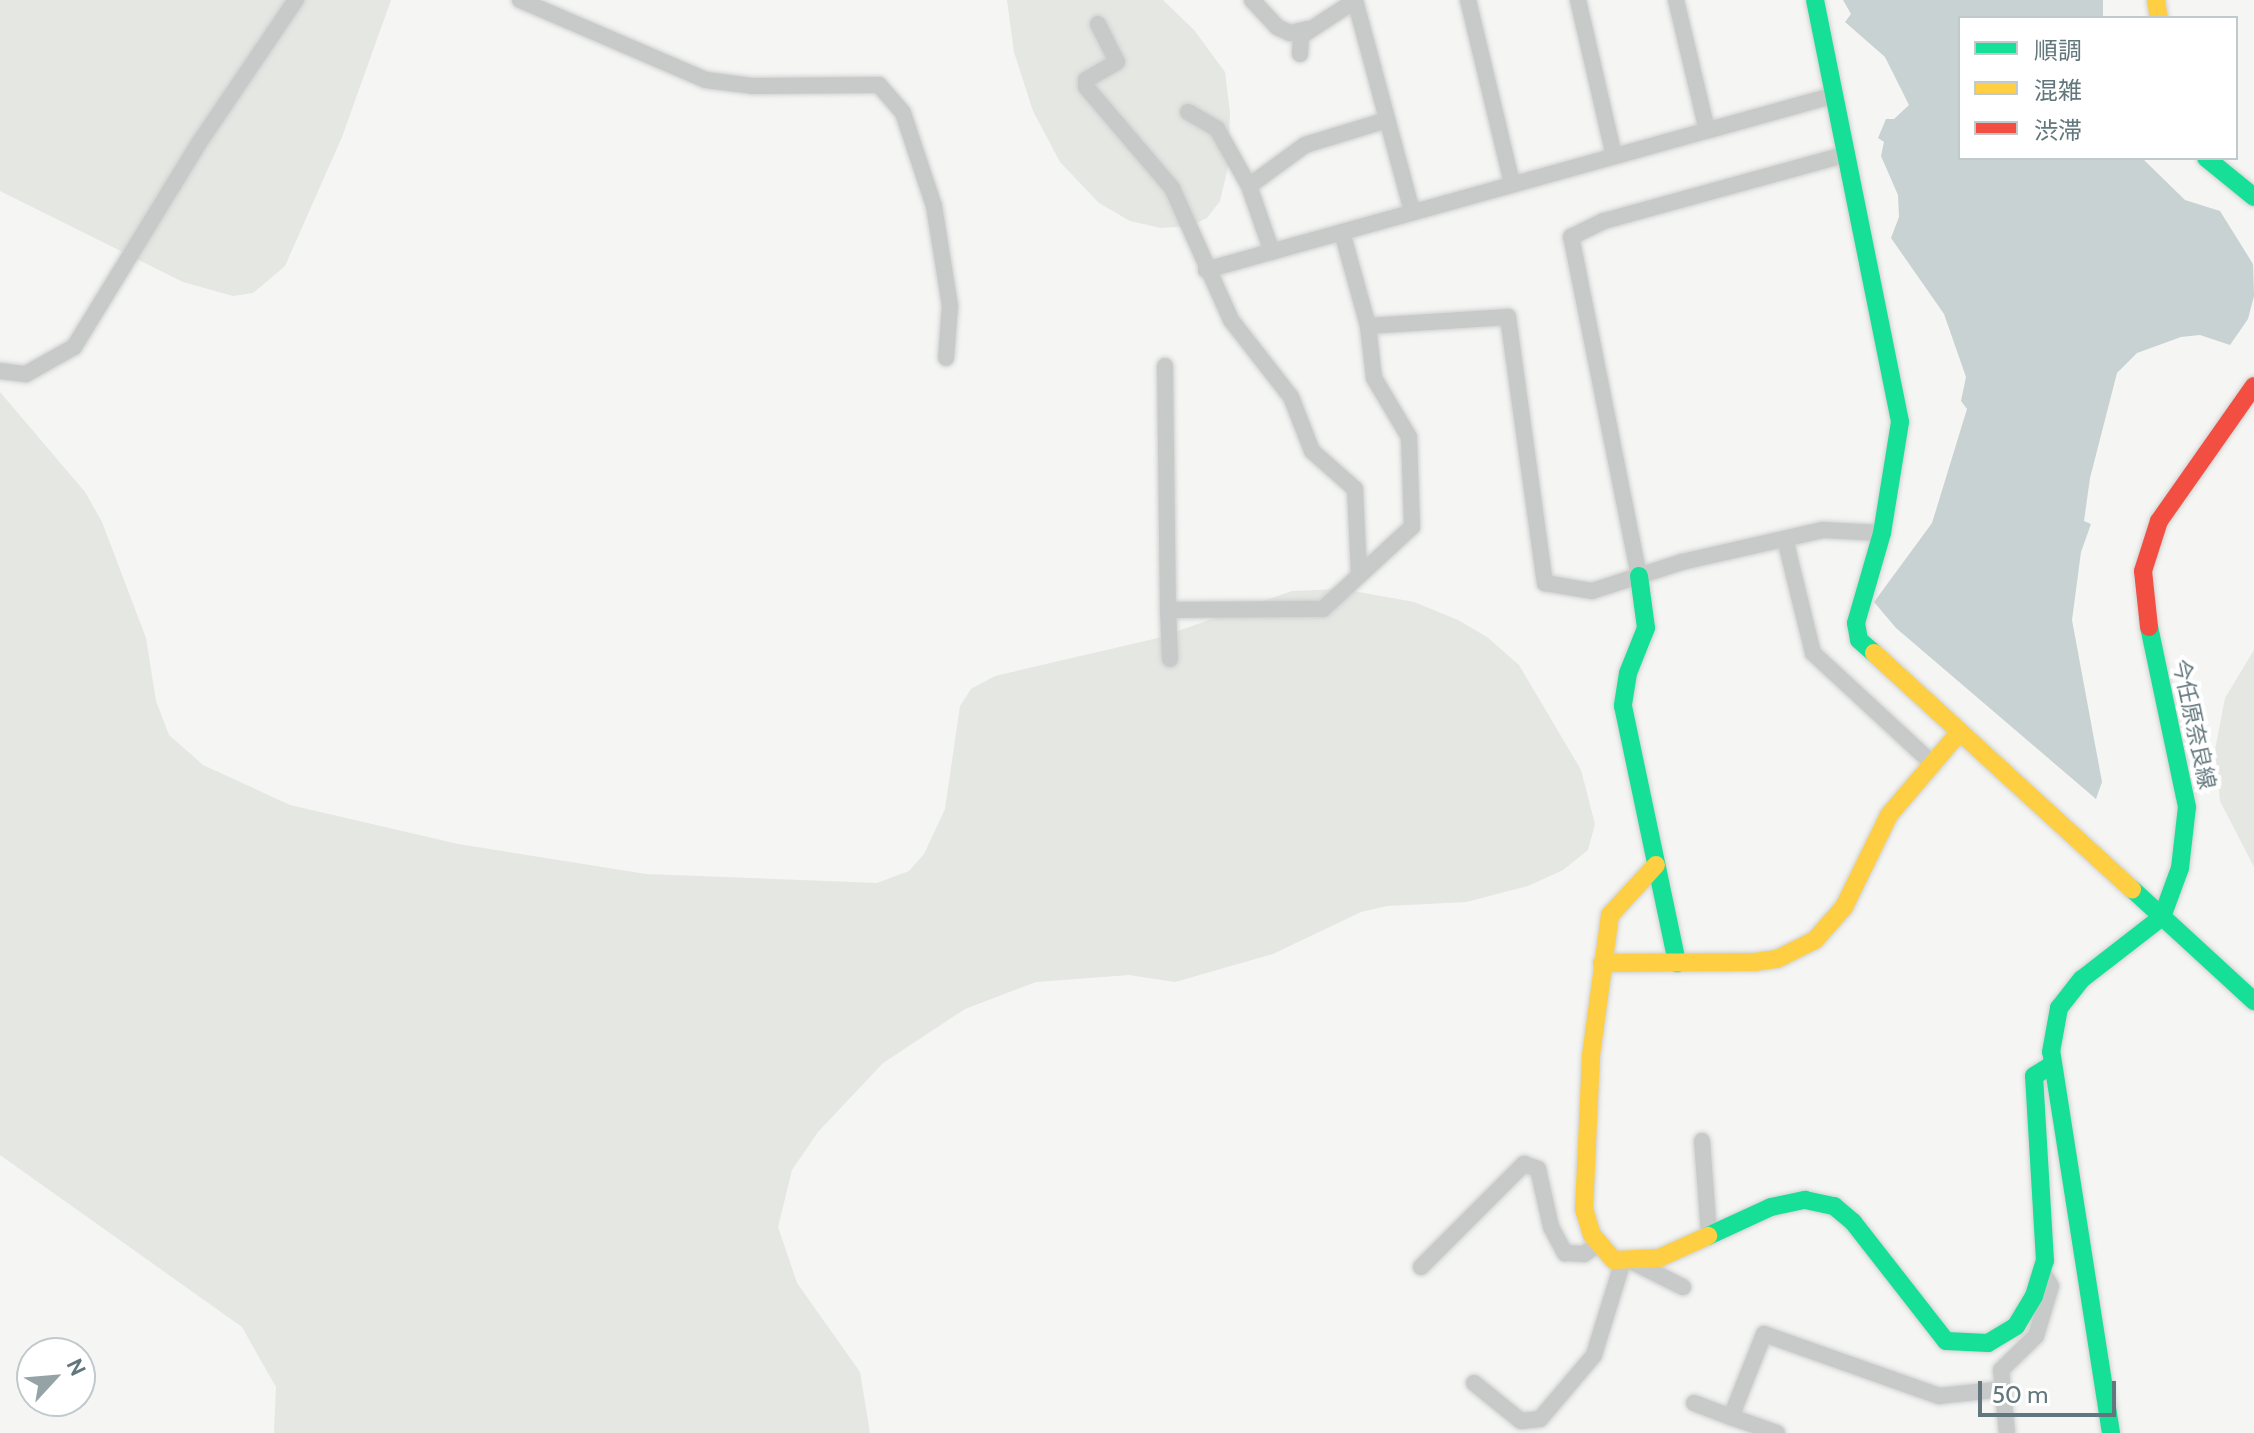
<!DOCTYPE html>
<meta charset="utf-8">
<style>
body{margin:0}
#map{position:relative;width:2254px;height:1433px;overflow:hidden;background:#f5f5f4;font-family:Cabin,"Noto Sans JP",sans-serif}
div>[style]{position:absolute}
.green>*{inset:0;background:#e4e7e2}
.water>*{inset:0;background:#c8d2d3}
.roads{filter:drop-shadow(0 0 2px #d0d1d1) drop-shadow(0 0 2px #d0d1d1)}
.street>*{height:16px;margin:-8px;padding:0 8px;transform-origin:8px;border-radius:8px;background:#c8caca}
.fast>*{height:18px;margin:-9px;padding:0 9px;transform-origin:9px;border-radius:9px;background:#16e098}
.slow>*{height:18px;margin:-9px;padding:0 9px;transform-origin:9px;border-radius:9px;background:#ffcf43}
.jam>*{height:18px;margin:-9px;padding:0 9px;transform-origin:9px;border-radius:9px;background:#f24e42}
span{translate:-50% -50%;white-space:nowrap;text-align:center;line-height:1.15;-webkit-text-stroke:8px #fff;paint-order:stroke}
.street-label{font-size:22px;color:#62777d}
.legend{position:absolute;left:1958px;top:16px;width:280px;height:144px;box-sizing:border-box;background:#fff;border:2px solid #c0c9cb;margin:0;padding:10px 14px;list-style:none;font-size:24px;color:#62777d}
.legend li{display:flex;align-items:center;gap:16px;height:40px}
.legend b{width:40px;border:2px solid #c0c9cb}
.north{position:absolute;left:16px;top:1337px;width:80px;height:80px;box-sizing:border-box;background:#fff;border:2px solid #c0c9cb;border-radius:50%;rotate:64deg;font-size:22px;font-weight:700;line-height:32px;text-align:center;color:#62777d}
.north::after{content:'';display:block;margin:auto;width:28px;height:36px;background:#95a3a7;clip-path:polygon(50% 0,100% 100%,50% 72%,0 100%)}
.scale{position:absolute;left:1978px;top:1381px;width:138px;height:36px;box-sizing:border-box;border:4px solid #62777d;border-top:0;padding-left:10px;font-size:24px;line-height:28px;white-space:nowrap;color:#62777d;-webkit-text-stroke:6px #fff;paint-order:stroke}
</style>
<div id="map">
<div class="green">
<div style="clip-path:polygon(0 0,391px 0,342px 137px,285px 266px,253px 293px,233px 296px,183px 282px,0 191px)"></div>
<div style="clip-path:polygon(1007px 0,1163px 0,1194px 30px,1225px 72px,1230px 113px,1228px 167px,1220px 201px,1207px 218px,1190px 226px,1161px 228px,1130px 221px,1099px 203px,1060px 162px,1033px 111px,1014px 52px)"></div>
<div style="clip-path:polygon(0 392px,85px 492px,102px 522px,146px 638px,156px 701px,169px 735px,203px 765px,290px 805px,458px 844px,646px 874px,877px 883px,909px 871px,924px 854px,945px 809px,960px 706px,971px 689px,995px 676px,1158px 638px,1292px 591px,1342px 589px,1414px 602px,1458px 620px,1487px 637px,1519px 665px,1581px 770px,1595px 824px,1588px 850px,1563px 870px,1528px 886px,1466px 902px,1387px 906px,1361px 912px,1273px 954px,1175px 982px,1129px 975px,1036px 982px,965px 1009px,883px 1063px,818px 1132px,792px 1170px,778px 1227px,797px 1283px,860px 1372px,870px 1433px,274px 1433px,276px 1387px,242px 1327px,0 1155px)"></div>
<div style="clip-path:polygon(2254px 650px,2254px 867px,2220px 801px,2215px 750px,2225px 698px)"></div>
</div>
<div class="water">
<div style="clip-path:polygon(1843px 0,2103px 0,2103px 18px,1960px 18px,1960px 158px,2142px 158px,2185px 200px,2220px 211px,2253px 264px,2254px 296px,2248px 319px,2230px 345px,2200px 335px,2181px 337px,2137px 353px,2117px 373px,2090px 478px,2084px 521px,2091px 524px,2081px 552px,2072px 620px,2102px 782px,2096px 799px,1896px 628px,1874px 602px,1932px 523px,1967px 409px,1961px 401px,1966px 377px,1944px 314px,1891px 238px,1899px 217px,1898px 195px,1881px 156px,1884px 142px,1878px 138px,1886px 119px,1894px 119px,1909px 105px,1885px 57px,1845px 22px,1851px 14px)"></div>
</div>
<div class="roads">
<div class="street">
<div style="left:520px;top:0;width:202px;rotate:23.3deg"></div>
<div style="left:706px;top:80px;width:46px;rotate:7.4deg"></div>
<div style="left:752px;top:86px;width:127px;rotate:-0.5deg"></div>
<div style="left:879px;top:85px;width:37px;rotate:49deg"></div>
<div style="left:903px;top:113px;width:98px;rotate:71.6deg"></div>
<div style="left:934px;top:206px;width:101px;rotate:80.9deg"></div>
<div style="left:950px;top:306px;width:52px;rotate:94.4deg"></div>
<div style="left:1252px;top:0;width:37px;rotate:47deg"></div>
<div style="left:1277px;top:27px;width:14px;rotate:25deg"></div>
<div style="left:1290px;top:33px;width:18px;rotate:-13deg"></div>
<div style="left:1355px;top:0;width:219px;rotate:74.9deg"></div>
<div style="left:1468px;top:0;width:188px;rotate:76.5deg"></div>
<div style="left:1578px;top:0;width:160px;rotate:77deg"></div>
<div style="left:1676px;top:0;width:134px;rotate:76.6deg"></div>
<div style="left:1098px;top:24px;width:42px;rotate:63.4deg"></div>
<div style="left:1117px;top:62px;width:36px;rotate:150deg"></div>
<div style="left:1086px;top:80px;width:7px;rotate:90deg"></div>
<div style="left:1086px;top:87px;width:133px;rotate:49.6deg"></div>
<div style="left:1172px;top:188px;width:145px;rotate:65.9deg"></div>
<div style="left:1231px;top:320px;width:98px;rotate:52.1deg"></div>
<div style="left:1291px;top:397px;width:58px;rotate:68.7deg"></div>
<div style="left:1312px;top:451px;width:57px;rotate:41.5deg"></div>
<div style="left:1355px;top:489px;width:85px;rotate:87.3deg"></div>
<div style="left:1300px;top:54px;width:18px;rotate:-87deg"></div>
<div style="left:1301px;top:36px;width:62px;rotate:-33.2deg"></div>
<div style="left:1188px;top:112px;width:34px;rotate:30deg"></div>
<div style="left:1217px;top:129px;width:65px;rotate:60.7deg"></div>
<div style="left:1342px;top:232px;width:98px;rotate:74.5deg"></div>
<div style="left:1368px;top:326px;width:140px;rotate:-3.7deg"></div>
<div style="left:1508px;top:317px;width:269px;rotate:82.1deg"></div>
<div style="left:1545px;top:583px;width:48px;rotate:9.7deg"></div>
<div style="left:1592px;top:591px;width:95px;rotate:-17.9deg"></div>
<div style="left:1682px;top:562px;width:145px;rotate:-12.8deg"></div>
<div style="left:1823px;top:530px;width:59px;rotate:2.9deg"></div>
<div style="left:1272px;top:252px;width:70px;rotate:-109.2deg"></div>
<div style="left:1249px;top:186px;width:69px;rotate:-36.2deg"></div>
<div style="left:1305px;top:145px;width:86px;rotate:-17deg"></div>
<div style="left:1206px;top:270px;width:653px;rotate:-15.55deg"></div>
<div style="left:1165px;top:366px;width:244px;rotate:89.3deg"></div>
<div style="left:0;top:371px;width:26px;rotate:7deg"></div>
<div style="left:26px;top:374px;width:55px;rotate:-29.4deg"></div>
<div style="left:74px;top:347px;width:239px;rotate:-58.5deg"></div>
<div style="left:199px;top:143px;width:173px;rotate:-55.9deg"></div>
<div style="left:1785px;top:539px;width:117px;rotate:76.2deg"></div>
<div style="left:1813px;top:653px;width:163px;rotate:42.8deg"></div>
<div style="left:1639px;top:576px;width:346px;rotate:-101.3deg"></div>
<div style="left:1571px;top:237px;width:37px;rotate:-26deg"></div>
<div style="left:1604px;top:221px;width:252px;rotate:-15.4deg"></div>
<div style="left:1170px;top:659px;width:49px;rotate:-92.3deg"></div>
<div style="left:1168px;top:610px;width:155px;rotate:-0.4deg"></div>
<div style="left:1323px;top:609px;width:121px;rotate:-42.7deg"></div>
<div style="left:1412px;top:527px;width:90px;rotate:-91.9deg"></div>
<div style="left:1409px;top:437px;width:69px;rotate:-120.7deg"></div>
<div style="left:1374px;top:378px;width:52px;rotate:-96.6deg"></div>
<div style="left:1702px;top:1141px;width:94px;rotate:85.7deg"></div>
<div style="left:1633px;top:1262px;width:56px;rotate:26.6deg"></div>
<div style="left:1421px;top:1267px;width:146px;rotate:-45deg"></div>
<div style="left:1524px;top:1164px;width:15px;rotate:20deg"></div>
<div style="left:1538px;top:1169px;width:59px;rotate:77.4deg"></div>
<div style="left:1551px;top:1227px;width:30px;rotate:62deg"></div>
<div style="left:1565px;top:1253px;width:19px;rotate:3deg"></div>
<div style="left:1584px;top:1254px;width:18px;rotate:-34deg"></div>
<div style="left:1474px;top:1383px;width:60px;rotate:39deg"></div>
<div style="left:1521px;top:1421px;width:19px;rotate:-6deg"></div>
<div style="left:1540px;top:1419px;width:84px;rotate:-49.8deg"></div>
<div style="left:1594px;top:1355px;width:98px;rotate:-72.9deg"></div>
<div style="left:1694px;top:1403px;width:40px;rotate:21deg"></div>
<div style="left:1777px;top:1433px;width:49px;rotate:-160.8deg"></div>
<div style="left:1731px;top:1417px;width:89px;rotate:-68.3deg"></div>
<div style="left:1764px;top:1334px;width:186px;rotate:19.5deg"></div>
<div style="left:1939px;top:1396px;width:64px;rotate:-6.2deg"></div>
<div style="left:2007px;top:1433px;width:63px;rotate:-95.4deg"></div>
<div style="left:2001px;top:1370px;width:49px;rotate:-44.2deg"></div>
<div style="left:2036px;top:1336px;width:52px;rotate:-73.3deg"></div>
<div style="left:2051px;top:1286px;width:17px;rotate:-121deg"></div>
</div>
<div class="fast">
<div style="left:1815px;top:0;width:430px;rotate:78.6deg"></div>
<div style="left:1900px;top:422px;width:112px;rotate:99.2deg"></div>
<div style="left:1882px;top:533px;width:94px;rotate:106.1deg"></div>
<div style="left:1856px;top:623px;width:17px;rotate:80deg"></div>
<div style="left:1859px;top:640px;width:20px;rotate:41deg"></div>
<div style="left:2206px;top:158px;width:62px;rotate:39.1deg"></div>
<div style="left:1639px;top:576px;width:52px;rotate:82.3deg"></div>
<div style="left:1646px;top:628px;width:48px;rotate:111.8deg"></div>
<div style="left:1628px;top:673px;width:33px;rotate:99deg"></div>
<div style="left:1623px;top:706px;width:263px;rotate:78.1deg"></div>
<div style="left:2132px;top:889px;width:166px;rotate:42.6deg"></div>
<div style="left:1708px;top:1236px;width:69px;rotate:-24.7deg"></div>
<div style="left:1771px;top:1207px;width:35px;rotate:-12deg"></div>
<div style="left:1805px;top:1200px;width:30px;rotate:12deg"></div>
<div style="left:1834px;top:1206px;width:25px;rotate:40deg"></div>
<div style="left:1853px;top:1222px;width:151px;rotate:52deg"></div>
<div style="left:1946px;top:1341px;width:42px;rotate:2.7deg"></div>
<div style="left:1988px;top:1343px;width:33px;rotate:-31deg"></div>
<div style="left:2016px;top:1326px;width:35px;rotate:-59deg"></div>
<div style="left:2034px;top:1296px;width:37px;rotate:-73deg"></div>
<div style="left:2045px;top:1261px;width:185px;rotate:-93.4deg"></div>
<div style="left:2034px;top:1076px;width:22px;rotate:-32deg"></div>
<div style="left:2111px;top:1433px;width:386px;rotate:-98.9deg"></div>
<div style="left:2051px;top:1052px;width:45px;rotate:-79.7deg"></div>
<div style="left:2059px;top:1008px;width:37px;rotate:-52deg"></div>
<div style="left:2082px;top:979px;width:101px;rotate:-37.8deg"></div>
<div style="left:2162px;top:917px;width:52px;rotate:-69.8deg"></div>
<div style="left:2180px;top:868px;width:61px;rotate:-83.5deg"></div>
<div style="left:2187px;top:807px;width:184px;rotate:-101.9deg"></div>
</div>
<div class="slow">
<div style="left:2156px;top:0;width:18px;rotate:81deg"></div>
<div style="left:1874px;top:653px;width:350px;rotate:42.5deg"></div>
<div style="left:1656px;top:865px;width:68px;rotate:132.6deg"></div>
<div style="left:1610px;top:915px;width:142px;rotate:97.7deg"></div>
<div style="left:1591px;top:1056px;width:153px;rotate:92.6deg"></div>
<div style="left:1584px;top:1209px;width:27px;rotate:73deg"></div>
<div style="left:1592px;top:1235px;width:33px;rotate:49deg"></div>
<div style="left:1614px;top:1260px;width:45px;rotate:-2.5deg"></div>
<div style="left:1659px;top:1258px;width:54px;rotate:-24.2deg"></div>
<div style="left:1602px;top:963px;width:153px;rotate:-0.4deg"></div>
<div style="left:1755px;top:962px;width:22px;rotate:-8deg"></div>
<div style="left:1777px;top:959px;width:42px;rotate:-26.6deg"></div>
<div style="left:1815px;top:940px;width:44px;rotate:-48.7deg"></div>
<div style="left:1844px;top:907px;width:102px;rotate:-63.9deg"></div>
<div style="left:1889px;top:815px;width:106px;rotate:-49.6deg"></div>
</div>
<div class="jam">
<div style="left:2149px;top:627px;width:56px;rotate:-96.1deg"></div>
<div style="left:2143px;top:571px;width:52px;rotate:-72.3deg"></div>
<div style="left:2159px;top:521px;width:165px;rotate:-54.9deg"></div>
</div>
</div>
<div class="street-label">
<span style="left:2194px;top:724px;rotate:78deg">今任原奈良線</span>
</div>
<ul class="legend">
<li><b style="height:10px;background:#16e098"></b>順調</li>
<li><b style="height:10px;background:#ffcf43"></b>混雑</li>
<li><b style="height:10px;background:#f24e42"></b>渋滞</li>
</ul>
<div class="north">N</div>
<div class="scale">50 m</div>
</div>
